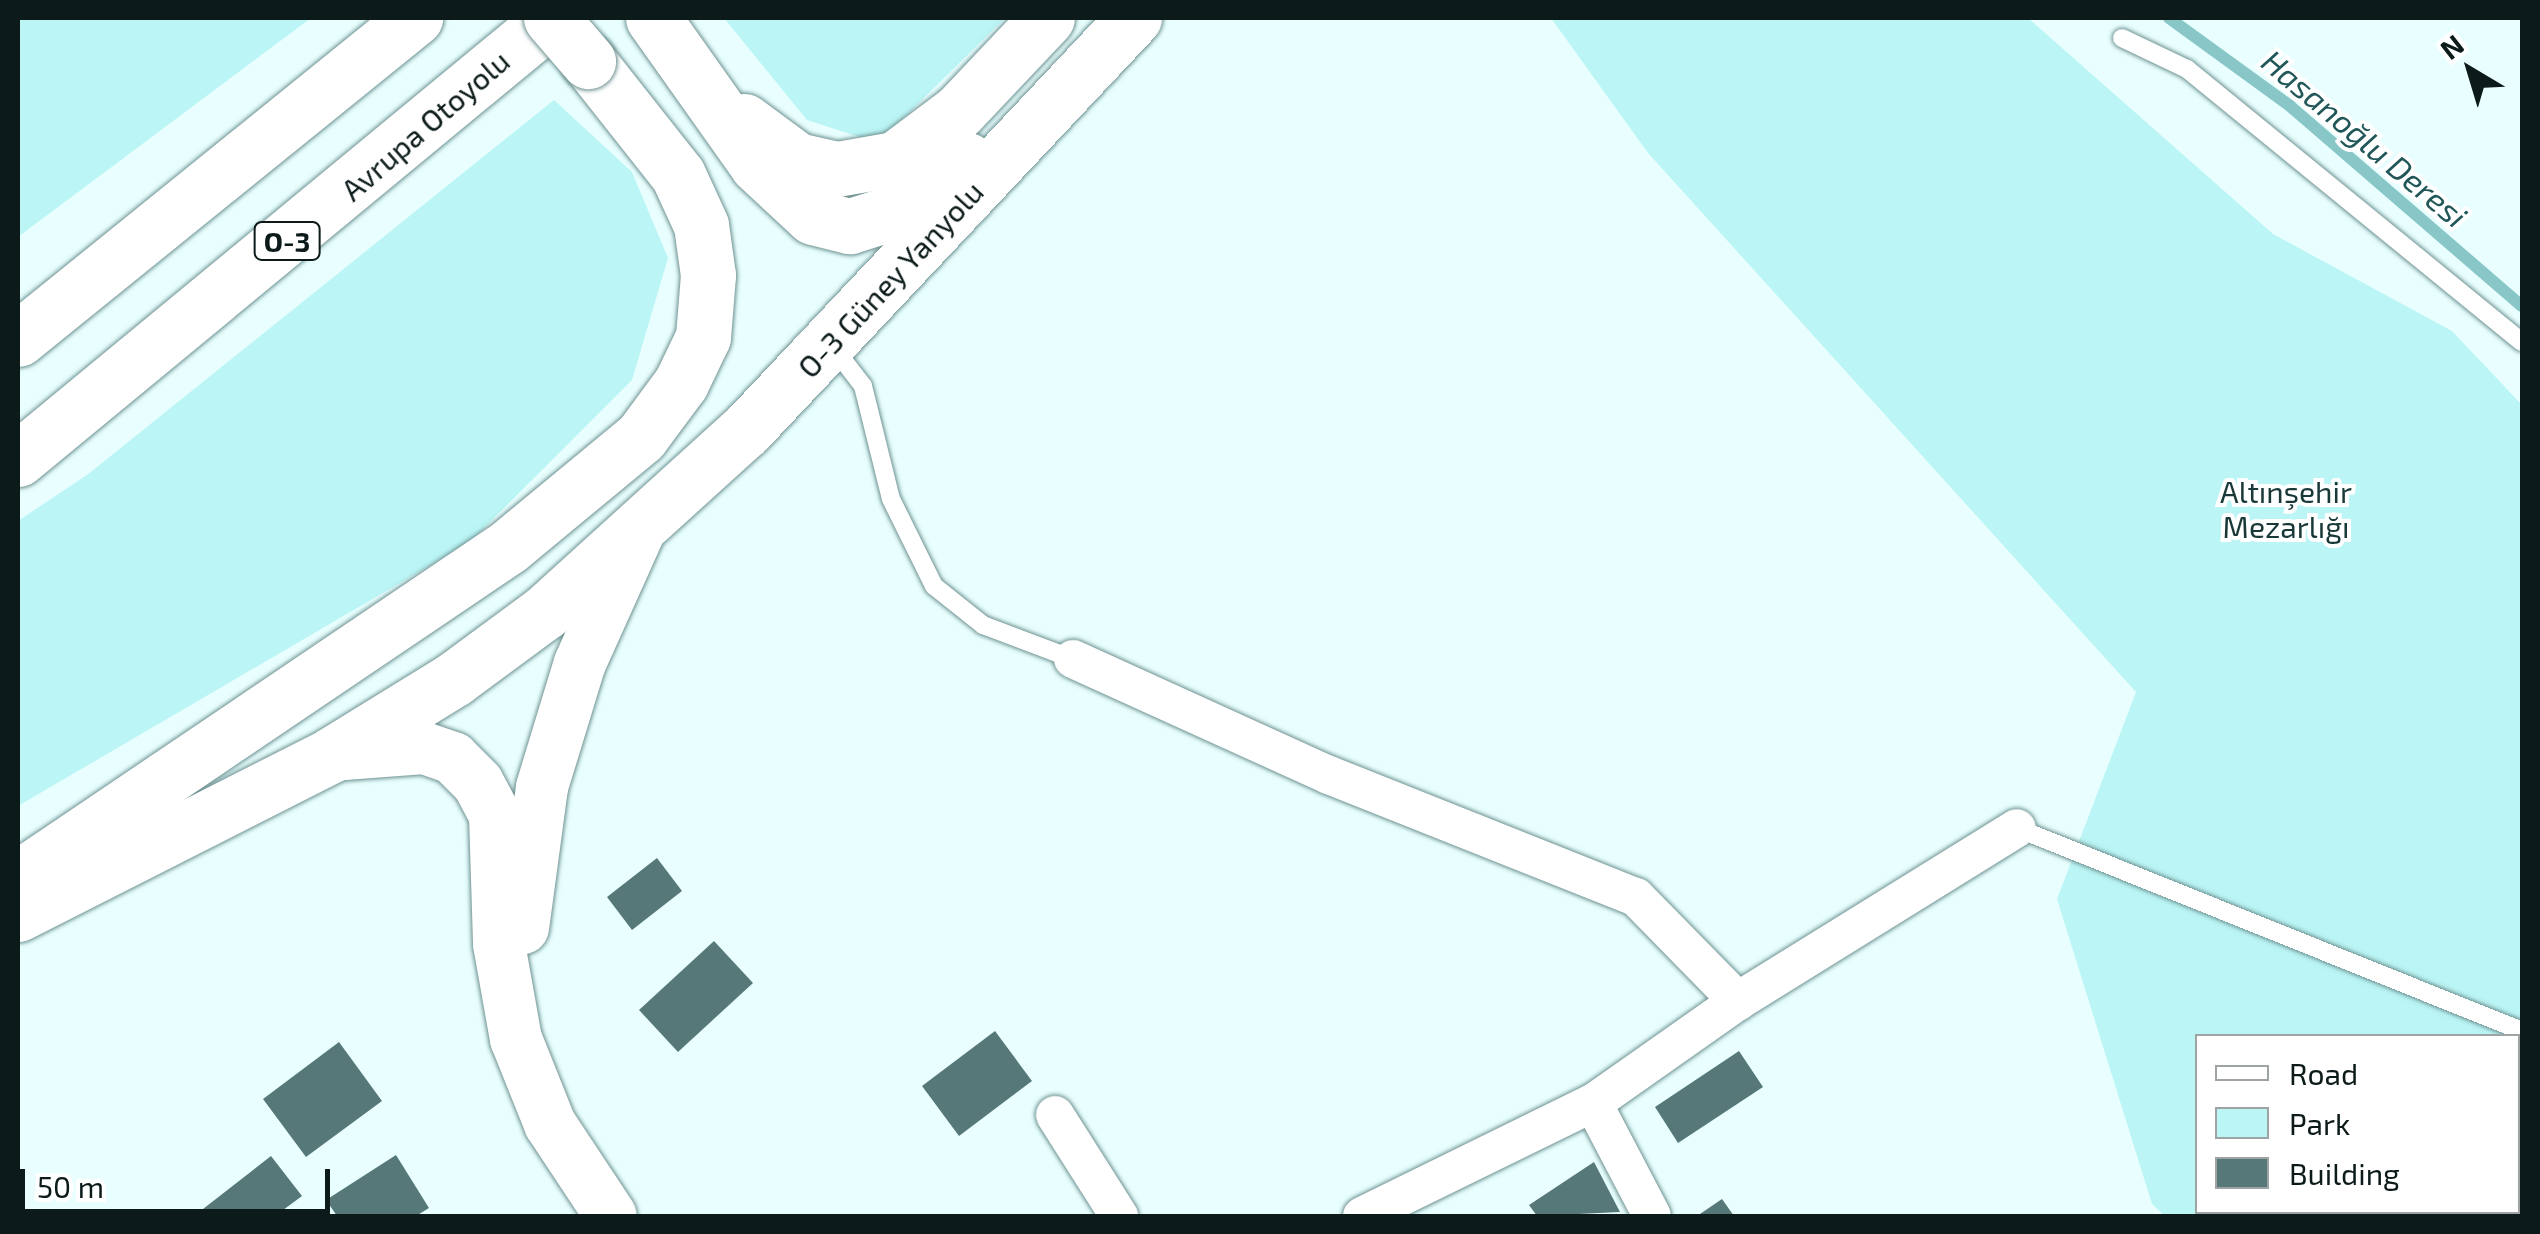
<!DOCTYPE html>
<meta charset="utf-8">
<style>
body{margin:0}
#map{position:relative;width:2540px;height:1234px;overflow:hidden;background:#e9ffff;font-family:"Exo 2",sans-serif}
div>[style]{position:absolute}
.green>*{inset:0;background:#bbf5f5}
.stream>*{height:12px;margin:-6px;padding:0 6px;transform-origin:6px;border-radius:6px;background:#88c6c7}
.building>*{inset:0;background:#567878}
.roads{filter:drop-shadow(0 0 2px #6f9292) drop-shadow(0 0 2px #6f9292)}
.service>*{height:18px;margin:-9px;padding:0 9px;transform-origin:9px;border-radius:9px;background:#fff}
.minor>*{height:38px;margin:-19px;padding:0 19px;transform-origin:19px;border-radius:19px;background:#fff}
.secondary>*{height:52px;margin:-26px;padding:0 26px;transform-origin:26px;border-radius:26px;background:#fff}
.primary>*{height:55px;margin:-27.5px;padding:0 27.5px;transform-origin:27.5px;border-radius:27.5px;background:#fff}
.motorway>*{height:55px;margin:-27.5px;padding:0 27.5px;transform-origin:27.5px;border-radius:27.5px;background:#fff}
.bridges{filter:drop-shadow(0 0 2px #6f9292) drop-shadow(0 0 2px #6f9292)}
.primary-bridge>*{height:55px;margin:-27.5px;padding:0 27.5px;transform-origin:27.5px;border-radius:27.5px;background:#fff}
span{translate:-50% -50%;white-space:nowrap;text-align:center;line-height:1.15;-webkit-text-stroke:8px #fff;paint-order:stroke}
.shield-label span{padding:2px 8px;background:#fff;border:2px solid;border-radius:8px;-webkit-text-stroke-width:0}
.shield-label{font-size:28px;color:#0c1a1a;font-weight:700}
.street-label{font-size:30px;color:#0c1a1a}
.park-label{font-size:30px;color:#193939}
.water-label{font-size:32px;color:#215758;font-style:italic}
.frame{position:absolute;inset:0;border:20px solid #0c1a1a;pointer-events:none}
.legend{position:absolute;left:2195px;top:1034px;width:325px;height:180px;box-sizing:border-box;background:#fff;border:2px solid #9ea3a3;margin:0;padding:12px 18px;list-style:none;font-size:30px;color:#0c1a1a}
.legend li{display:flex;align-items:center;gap:20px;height:50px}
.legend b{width:50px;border:2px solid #9ea3a3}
.north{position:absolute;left:2420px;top:20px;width:100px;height:100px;-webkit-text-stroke:8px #fff;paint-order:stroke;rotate:322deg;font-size:28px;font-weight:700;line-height:40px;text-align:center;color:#0c1a1a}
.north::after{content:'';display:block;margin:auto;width:35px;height:45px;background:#0c1a1a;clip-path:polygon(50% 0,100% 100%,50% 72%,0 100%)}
.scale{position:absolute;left:20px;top:1169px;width:310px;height:45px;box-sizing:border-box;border:5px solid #0c1a1a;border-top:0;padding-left:12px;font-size:30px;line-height:35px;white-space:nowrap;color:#0c1a1a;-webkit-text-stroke:8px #fff;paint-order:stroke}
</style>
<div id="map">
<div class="green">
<div style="clip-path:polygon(18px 18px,311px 18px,18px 237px)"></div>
<div style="clip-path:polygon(724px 18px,1005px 18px,878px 143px,807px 120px)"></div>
<div style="clip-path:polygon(evenodd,1551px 18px,2028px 18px,2273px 234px,2452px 331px,2522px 405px,2522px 1216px,2165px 1216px,2152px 1204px,2057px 899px,2136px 692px,1648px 153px,1551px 18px,2198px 1036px,2518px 1036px,2518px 1212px,2198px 1212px,2198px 1036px)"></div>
<div style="clip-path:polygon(554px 100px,632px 172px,668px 258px,632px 380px,470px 542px,18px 806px,18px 521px,87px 475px)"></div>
</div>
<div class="stream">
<div style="left:2169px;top:18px;width:150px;rotate:36deg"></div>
<div style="left:2290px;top:106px;width:306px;rotate:40.8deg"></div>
</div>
<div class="building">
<div style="clip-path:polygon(657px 858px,682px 891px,632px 930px,607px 897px)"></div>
<div style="clip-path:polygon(714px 941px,753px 983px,678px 1052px,639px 1010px)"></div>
<div style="clip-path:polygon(995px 1031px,1032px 1081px,959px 1136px,922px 1086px)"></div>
<div style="clip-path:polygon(339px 1042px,382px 1101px,306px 1157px,263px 1099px)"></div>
<div style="clip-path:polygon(1739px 1051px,1763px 1087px,1678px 1143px,1655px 1107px)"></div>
<div style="clip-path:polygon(396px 1155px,429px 1208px,416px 1216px,337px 1216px,326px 1200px)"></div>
<div style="clip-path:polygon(271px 1156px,302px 1196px,275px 1216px,194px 1216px)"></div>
<div style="clip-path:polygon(1594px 1162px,1620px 1212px,1537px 1216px,1529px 1205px)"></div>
<div style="clip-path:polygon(1722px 1199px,1734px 1216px,1697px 1216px)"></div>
</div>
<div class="roads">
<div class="service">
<div style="left:2122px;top:38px;width:72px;rotate:25.5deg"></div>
<div style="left:2187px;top:69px;width:432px;rotate:39.2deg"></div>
<div style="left:833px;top:347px;width:49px;rotate:52.4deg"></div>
<div style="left:863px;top:386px;width:116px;rotate:76.1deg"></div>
<div style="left:891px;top:499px;width:97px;rotate:63.7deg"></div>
<div style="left:934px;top:586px;width:63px;rotate:38.5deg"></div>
<div style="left:983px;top:625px;width:96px;rotate:20.7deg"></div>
<div style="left:2017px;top:828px;width:544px;rotate:21.9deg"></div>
</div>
<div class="minor">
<div style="left:1073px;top:659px;width:281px;rotate:24.4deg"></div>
<div style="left:1329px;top:775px;width:330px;rotate:21.7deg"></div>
<div style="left:1636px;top:897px;width:146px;rotate:45.6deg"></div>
<div style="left:1593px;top:1103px;width:127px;rotate:62.4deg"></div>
<div style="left:1055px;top:1115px;width:120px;rotate:57.6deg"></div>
<div style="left:1362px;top:1216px;width:257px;rotate:-26.1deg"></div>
<div style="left:1593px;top:1103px;width:177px;rotate:-35.1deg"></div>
<div style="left:1738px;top:1001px;width:328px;rotate:-31.8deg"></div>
</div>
<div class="secondary">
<div style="left:331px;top:755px;width:93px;rotate:-4.3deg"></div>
<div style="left:424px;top:748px;width:31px;rotate:19deg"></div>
<div style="left:453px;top:758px;width:35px;rotate:45deg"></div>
<div style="left:478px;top:783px;width:36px;rotate:62deg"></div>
<div style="left:495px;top:815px;width:129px;rotate:88.2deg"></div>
<div style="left:499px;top:944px;width:97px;rotate:79.9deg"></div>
<div style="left:516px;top:1039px;width:92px;rotate:68.2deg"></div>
<div style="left:550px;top:1124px;width:110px;rotate:56.5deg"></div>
<div style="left:523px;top:928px;width:142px;rotate:-82.3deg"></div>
<div style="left:542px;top:787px;width:130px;rotate:-73deg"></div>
<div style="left:580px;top:663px;width:141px;rotate:-65.8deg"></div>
</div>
<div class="primary">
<div style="left:653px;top:18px;width:180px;rotate:54.7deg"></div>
<div style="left:757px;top:165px;width:76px;rotate:42.9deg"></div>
<div style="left:813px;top:217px;width:38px;rotate:14deg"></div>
<div style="left:850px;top:226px;width:47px;rotate:-17.3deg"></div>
<div style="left:895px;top:212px;width:43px;rotate:-29.6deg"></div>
<div style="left:932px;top:191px;width:47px;rotate:-41.5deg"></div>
<div style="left:744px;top:121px;width:66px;rotate:36.3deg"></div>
<div style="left:797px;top:160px;width:41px;rotate:12.7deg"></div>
<div style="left:837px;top:169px;width:59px;rotate:-9.8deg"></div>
<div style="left:895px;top:159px;width:80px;rotate:-36.9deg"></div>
<div style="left:959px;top:111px;width:128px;rotate:-46.6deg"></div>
<div style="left:18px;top:878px;width:591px;rotate:-34.04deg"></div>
<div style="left:508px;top:547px;width:173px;rotate:-39.6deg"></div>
<div style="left:641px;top:437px;width:67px;rotate:-53.5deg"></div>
<div style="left:681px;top:383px;width:51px;rotate:-64.4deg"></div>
<div style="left:703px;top:337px;width:62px;rotate:-85.4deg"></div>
<div style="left:708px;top:275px;width:50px;rotate:-98deg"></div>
<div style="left:701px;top:225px;width:55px;rotate:-114.7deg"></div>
<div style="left:678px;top:175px;width:145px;rotate:-128.3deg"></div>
<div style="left:18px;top:914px;width:351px;rotate:-26.9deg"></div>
<div style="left:331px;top:755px;width:145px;rotate:-31.7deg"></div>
<div style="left:454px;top:679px;width:113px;rotate:-36.4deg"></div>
<div style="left:545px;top:612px;width:271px;rotate:-42.2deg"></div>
<div style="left:746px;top:430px;width:566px;rotate:-46.72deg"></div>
</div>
<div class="motorway">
<div style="left:18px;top:339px;width:511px;rotate:-38.96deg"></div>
<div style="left:18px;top:459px;width:693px;rotate:-39.55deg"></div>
</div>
</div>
<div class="bridges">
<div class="primary-bridge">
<div style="left:551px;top:18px;width:57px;rotate:49.3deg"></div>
</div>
</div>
<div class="shield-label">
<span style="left:287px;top:241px">O-3</span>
</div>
<div class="street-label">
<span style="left:425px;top:125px;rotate:-41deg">Avrupa Otoyolu</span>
<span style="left:890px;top:279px;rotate:-47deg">O-3 Güney Yanyolu</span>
</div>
<div class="park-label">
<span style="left:2286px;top:508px">Altınşehir<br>Mezarlığı</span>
</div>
<div class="water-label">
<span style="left:2365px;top:138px;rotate:40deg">Hasanoğlu Deresi</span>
</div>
<div class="frame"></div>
<ul class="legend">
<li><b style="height:12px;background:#fff"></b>Road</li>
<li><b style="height:28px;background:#bbf5f5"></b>Park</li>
<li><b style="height:28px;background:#567878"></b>Building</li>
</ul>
<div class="north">N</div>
<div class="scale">50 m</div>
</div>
